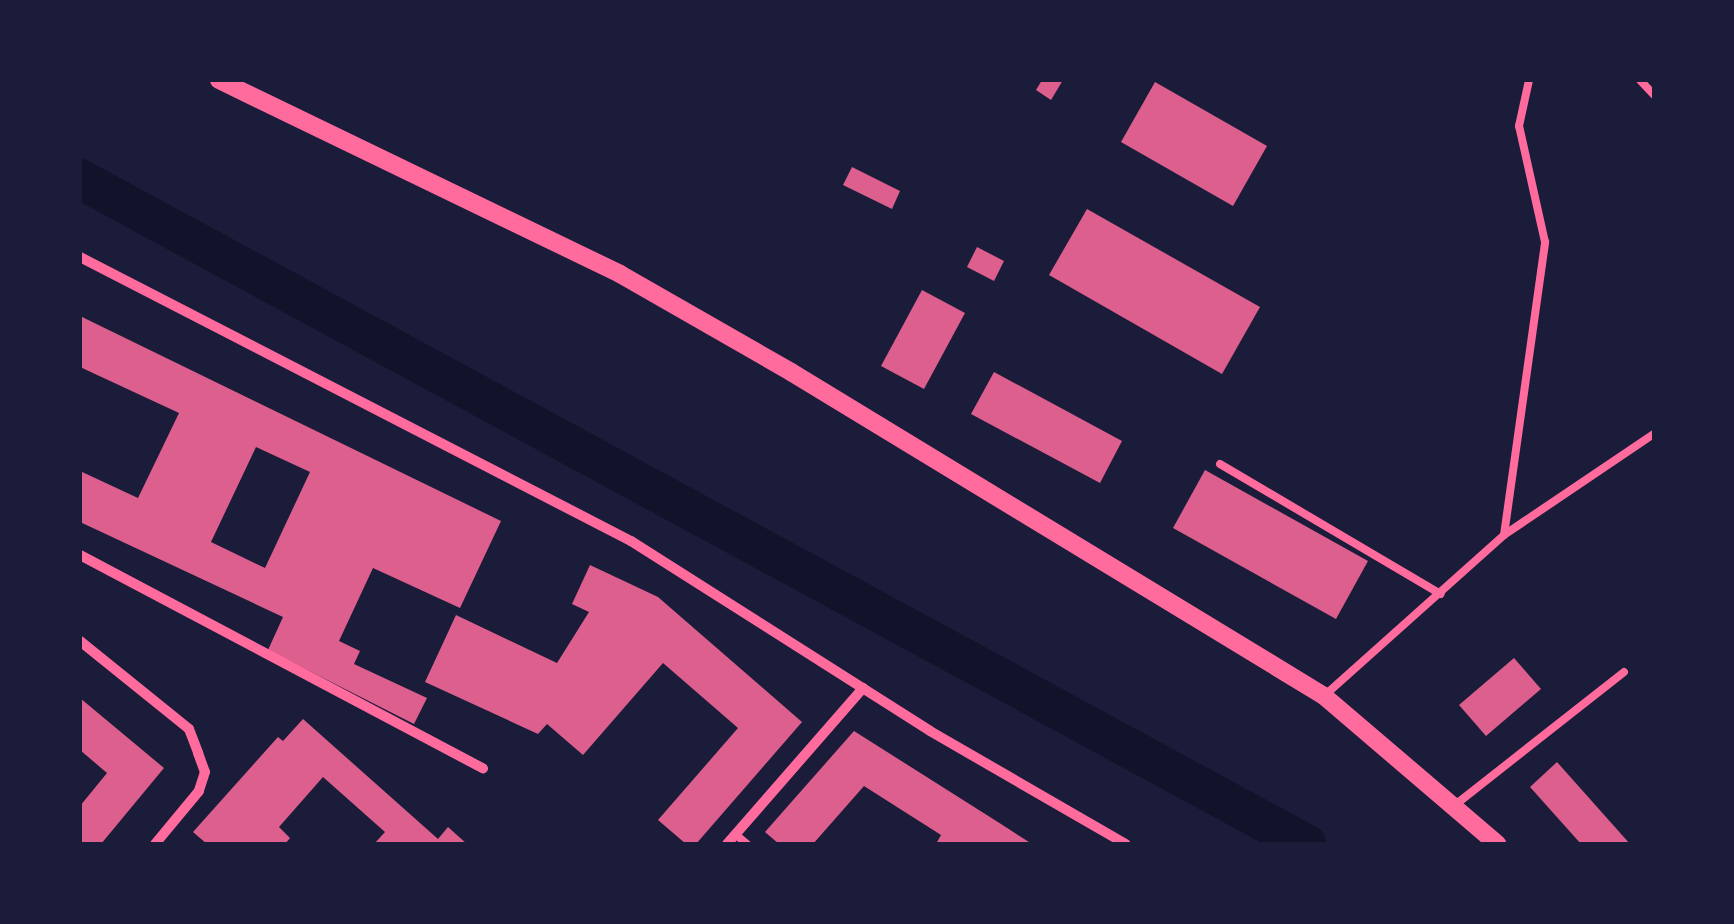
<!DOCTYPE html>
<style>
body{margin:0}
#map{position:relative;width:1734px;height:924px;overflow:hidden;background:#1b1b3a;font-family:"Source Sans 3",sans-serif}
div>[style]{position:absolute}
.canal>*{height:40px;margin:-20px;padding:0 20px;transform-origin:20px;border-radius:20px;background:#12122b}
.building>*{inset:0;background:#dd5f8e}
.service>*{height:8px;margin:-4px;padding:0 4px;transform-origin:4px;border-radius:4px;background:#ff6b9d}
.minor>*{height:10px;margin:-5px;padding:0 5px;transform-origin:5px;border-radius:5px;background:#ff6b9d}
.tertiary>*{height:18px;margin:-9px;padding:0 9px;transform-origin:9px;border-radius:9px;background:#ff6b9d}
span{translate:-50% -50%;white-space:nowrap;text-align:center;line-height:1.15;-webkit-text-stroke:8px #1b1b3a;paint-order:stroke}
.frame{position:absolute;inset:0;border:82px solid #1b1b3a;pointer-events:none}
</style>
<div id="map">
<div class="canal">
<div style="left:80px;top:179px;width:1395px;rotate:28.48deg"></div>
</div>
<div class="building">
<div style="clip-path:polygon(1042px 80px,1063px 80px,1051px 100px,1036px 90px)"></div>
<div style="clip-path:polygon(1155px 82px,1267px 146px,1233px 206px,1121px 142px)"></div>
<div style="clip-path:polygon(852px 167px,900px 191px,892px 209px,843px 185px)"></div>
<div style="clip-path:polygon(1087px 209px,1260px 307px,1222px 374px,1049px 275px)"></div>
<div style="clip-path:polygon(977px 247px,1004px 261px,994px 281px,967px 267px)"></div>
<div style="clip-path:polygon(922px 290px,965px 313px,924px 389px,881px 366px)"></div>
<div style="clip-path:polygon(evenodd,80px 316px,501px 521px,460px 608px,373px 568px,339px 641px,360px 651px,354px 664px,427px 698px,414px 724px,268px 650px,283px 617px,80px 522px,80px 471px,138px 498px,179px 413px,80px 367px,80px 316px,256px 447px,310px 472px,265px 568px,211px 542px,256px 447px)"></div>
<div style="clip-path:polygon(994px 372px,1122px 441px,1100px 483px,971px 414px)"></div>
<div style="clip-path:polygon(1205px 470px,1368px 561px,1336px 619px,1173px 528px)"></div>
<div style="clip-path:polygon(590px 565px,658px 597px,802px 722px,696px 844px,686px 844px,658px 820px,738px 728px,663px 663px,583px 755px,547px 724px,538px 734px,425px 682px,456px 615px,557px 663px,589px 612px,572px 604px)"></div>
<div style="clip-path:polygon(1514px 658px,1541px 689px,1486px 736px,1459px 705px)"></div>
<div style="clip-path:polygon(80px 698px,164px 768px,101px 844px,80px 844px,80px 806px,107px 773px,80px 750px)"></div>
<div style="clip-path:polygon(303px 719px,438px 839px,448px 827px,467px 844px,374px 844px,385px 832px,323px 777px,279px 827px,290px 838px,285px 844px,207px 844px,193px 832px,278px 737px,283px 741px)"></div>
<div style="clip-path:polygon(854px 731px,1001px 824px,1032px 844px,936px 844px,941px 835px,864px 786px,813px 844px,779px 844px,765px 832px)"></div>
<div style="clip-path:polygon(1557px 762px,1630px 844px,1581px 844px,1530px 787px)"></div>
</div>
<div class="service">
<div style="left:1640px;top:80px;width:21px;rotate:47deg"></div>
<div style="left:1220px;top:464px;width:256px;rotate:30.5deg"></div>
<div style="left:1504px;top:535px;width:296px;rotate:-82deg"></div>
<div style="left:1545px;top:242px;width:119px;rotate:-102.6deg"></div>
<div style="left:1519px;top:126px;width:47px;rotate:-77.7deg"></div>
<div style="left:1324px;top:696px;width:241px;rotate:-41.8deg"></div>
<div style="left:1504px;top:535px;width:181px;rotate:-34deg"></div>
<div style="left:1455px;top:805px;width:215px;rotate:-38.2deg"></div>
<div style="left:735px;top:834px;width:16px;rotate:40deg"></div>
</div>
<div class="minor">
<div style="left:80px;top:257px;width:620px;rotate:27.27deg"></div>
<div style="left:631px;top:541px;width:354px;rotate:32.4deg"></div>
<div style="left:930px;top:731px;width:226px;rotate:30deg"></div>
<div style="left:80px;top:555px;width:456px;rotate:27.9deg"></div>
<div style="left:80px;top:641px;width:140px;rotate:38.9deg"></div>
<div style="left:189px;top:729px;width:26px;rotate:69deg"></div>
<div style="left:198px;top:753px;width:20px;rotate:70deg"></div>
<div style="left:205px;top:772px;width:20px;rotate:108deg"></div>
<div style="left:199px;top:791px;width:69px;rotate:129.7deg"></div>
<div style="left:727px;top:844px;width:207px;rotate:-48.9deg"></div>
</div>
<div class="tertiary">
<div style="left:219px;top:80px;width:445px;rotate:25.8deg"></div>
<div style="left:620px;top:274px;width:197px;rotate:29.8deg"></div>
<div style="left:791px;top:372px;width:624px;rotate:31.29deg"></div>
<div style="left:1324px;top:696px;width:228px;rotate:40.5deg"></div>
</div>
<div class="frame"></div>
</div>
